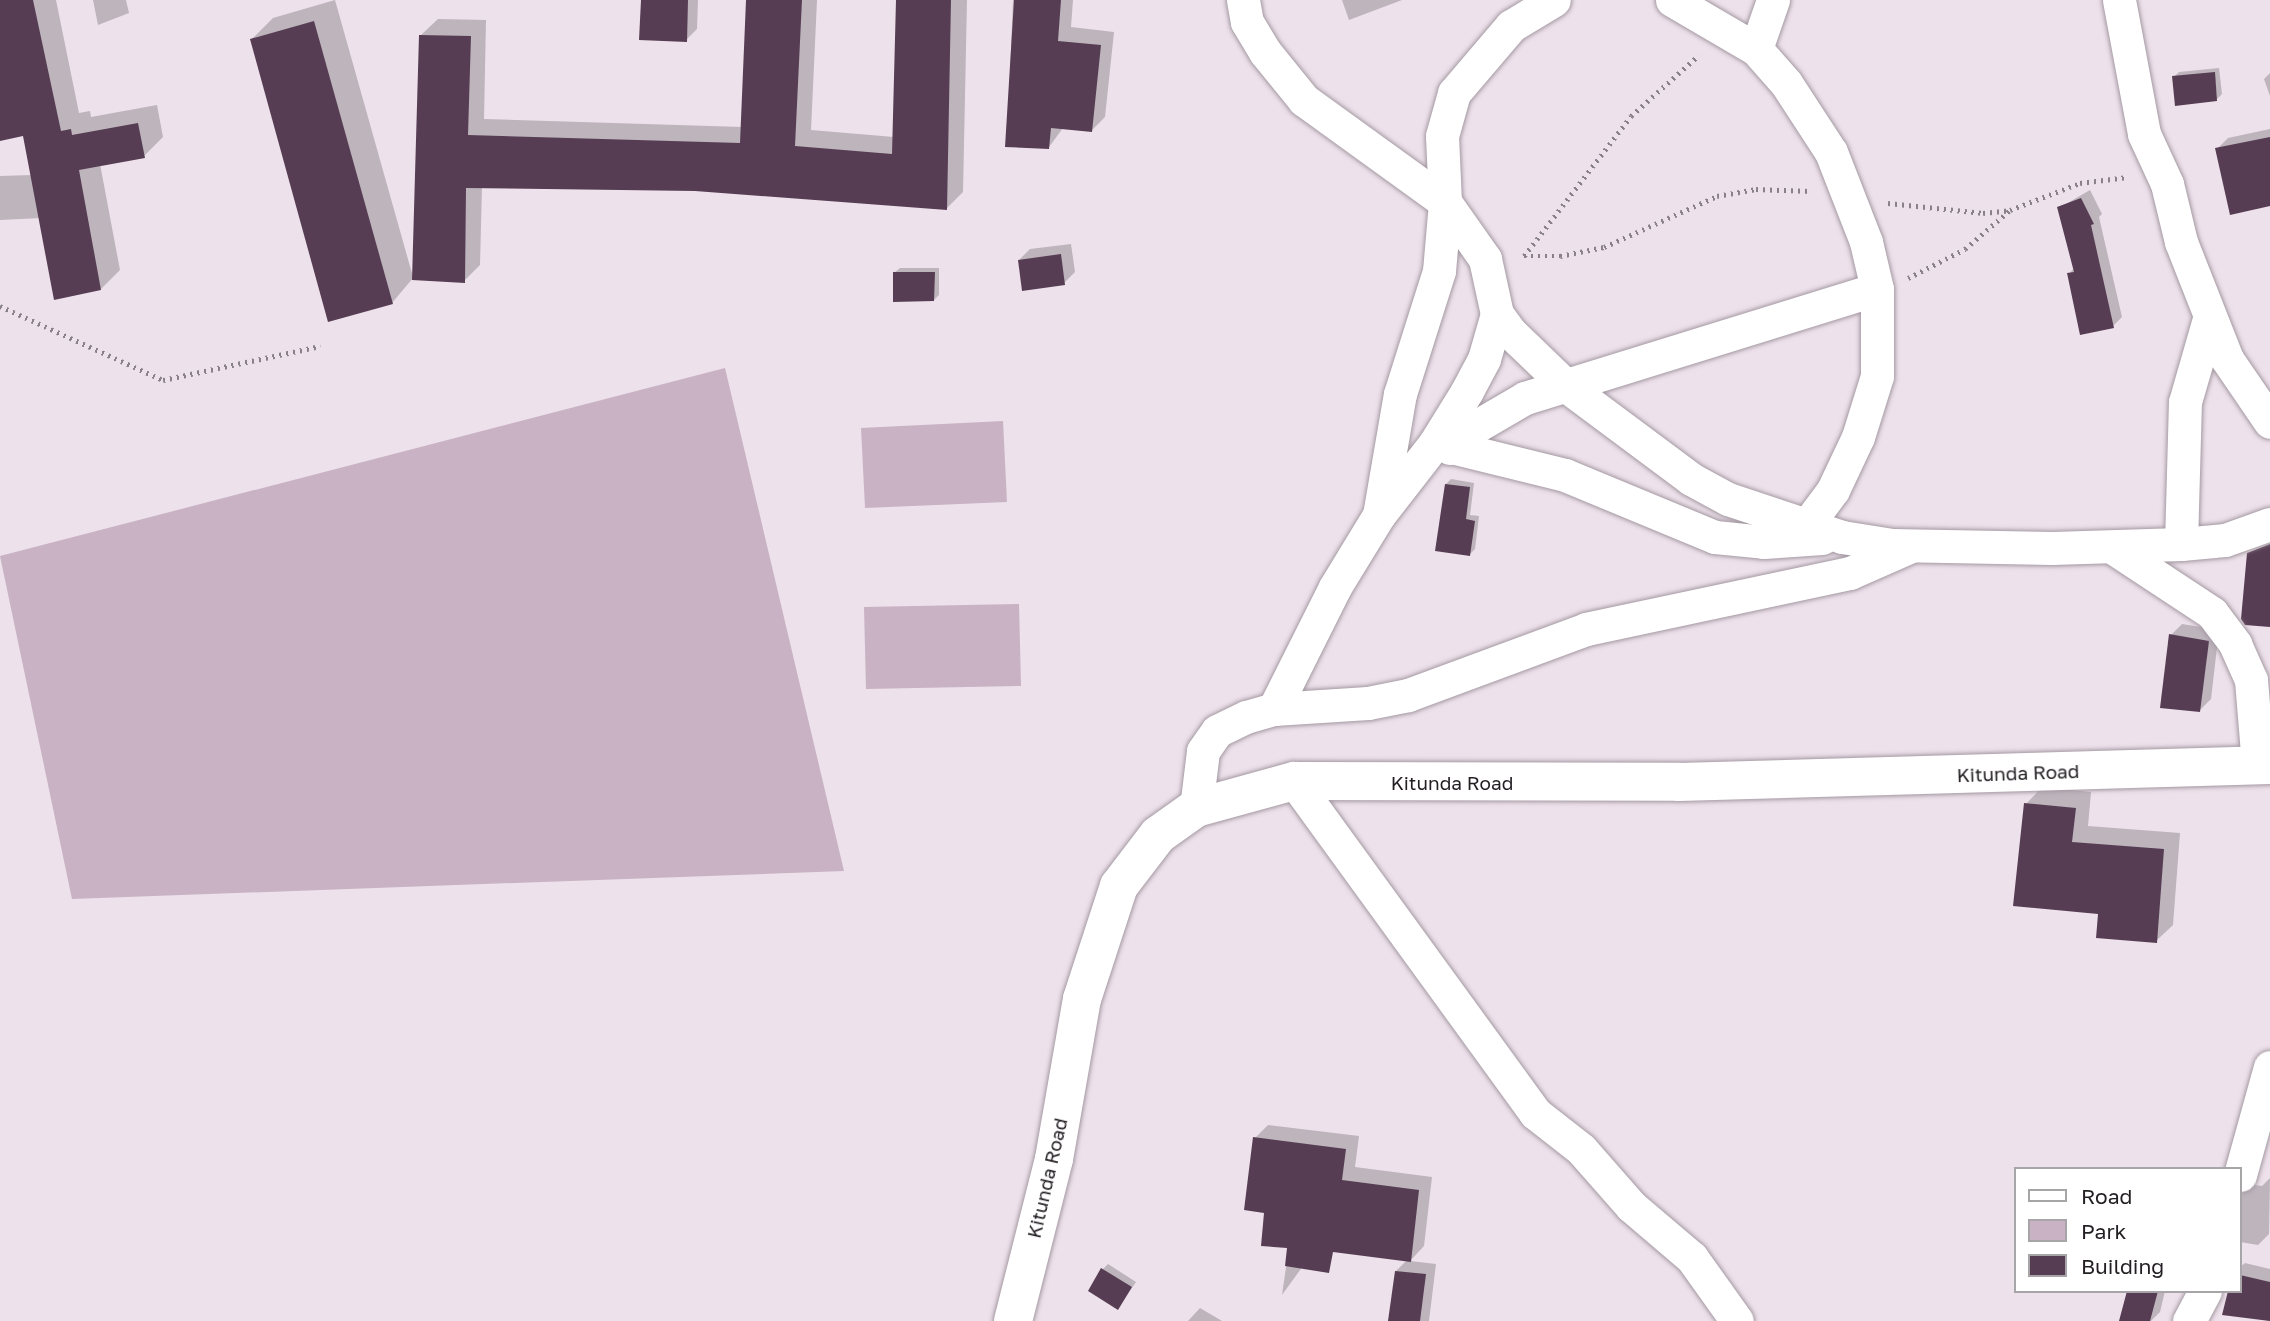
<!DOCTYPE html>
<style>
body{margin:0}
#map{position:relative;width:2270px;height:1321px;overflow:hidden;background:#ede1eb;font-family:"Golos Text",sans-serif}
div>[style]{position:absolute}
.green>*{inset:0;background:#c8b2c4}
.shadow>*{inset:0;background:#0003}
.building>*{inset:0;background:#573d53}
.path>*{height:4.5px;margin-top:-2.25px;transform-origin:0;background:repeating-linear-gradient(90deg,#898188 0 2px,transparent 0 7px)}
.roads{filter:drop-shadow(0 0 2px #a499a2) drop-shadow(0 0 2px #a499a2)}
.street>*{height:33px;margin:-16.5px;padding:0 16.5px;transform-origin:16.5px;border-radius:16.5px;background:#fff}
.secondary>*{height:38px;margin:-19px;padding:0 19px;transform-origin:19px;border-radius:19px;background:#fff}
span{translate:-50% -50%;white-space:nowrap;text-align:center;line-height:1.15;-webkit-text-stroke:7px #fff;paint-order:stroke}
.street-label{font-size:19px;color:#221e22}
.legend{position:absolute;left:2014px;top:1167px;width:228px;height:126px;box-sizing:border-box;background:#fff;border:2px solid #a7a5a7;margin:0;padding:9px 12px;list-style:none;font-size:21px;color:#221e22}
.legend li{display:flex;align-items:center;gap:14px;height:35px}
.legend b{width:35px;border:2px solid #a7a5a7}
</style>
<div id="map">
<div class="green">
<div style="clip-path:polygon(725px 368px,844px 871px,72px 899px,0 556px)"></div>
<div style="clip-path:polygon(1003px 421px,1007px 502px,865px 508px,861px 428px)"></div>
<div style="clip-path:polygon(1019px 604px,1021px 686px,866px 689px,864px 607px)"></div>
</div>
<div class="shadow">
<div style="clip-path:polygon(0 0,56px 0,79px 113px,90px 111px,91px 117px,157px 105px,163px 137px,144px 156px,100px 164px,120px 270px,101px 289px,41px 218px,0 220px,0 176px,32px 175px,24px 134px,0 139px)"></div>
<div style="clip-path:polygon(93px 0,126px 0,129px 13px,98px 25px)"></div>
<div style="clip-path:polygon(335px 0,413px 277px,421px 35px,438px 19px,486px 20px,484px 119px,742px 127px,748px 0,817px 0,811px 130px,894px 137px,898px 0,967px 0,963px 192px,947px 208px,695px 189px,482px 186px,480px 265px,464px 281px,413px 278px,392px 303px,251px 40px,273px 18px)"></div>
<div style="clip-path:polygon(642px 0,698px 0,697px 29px,686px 40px)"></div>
<div style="clip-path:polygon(1013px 0,1073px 0,1071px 27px,1114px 32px,1105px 117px,1091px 131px,1063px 128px,1049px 147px,1007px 145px)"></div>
<div style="clip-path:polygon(1342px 0,1402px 0,1349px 20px)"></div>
<div style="clip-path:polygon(2219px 68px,2222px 94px,2217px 99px,2174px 77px,2179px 72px)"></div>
<div style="clip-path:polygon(2270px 73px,2270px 96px,2264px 79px)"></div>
<div style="clip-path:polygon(2270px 129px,2270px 204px,2217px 149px,2228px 138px)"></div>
<div style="clip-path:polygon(2090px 190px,2102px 214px,2099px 217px,2122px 317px,2113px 326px,2069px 274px,2075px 267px,2059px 208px)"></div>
<div style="clip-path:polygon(1071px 244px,1075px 272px,1064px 283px,1019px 260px,1030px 249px)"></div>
<div style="clip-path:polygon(900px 268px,939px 268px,939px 295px,934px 300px,894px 273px)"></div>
<div style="clip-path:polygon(1451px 479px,1474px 483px,1470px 515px,1479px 516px,1475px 549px,1470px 554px,1446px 484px)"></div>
<div style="clip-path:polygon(2182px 624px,2219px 630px,2211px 699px,2200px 710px,2171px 635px)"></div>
<div style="clip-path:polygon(2042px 787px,2091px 792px,2088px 826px,2180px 833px,2173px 925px,2156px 941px,2026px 804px)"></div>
<div style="clip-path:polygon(1268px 1125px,1359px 1136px,1355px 1167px,1432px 1177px,1424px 1246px,1410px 1261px,1436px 1264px,1429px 1321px,1390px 1321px,1396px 1271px,1408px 1259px,1316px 1248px,1282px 1295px,1289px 1247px,1265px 1211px,1255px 1138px)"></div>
<div style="clip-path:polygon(2270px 1178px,2269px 1234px,2258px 1245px,2240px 1242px,2240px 1183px,2262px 1186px)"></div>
<div style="clip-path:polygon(2245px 1263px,2270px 1269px,2270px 1321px,2224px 1313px,2240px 1291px,2240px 1267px)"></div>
<div style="clip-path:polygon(1108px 1264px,1136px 1282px,1118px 1308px,1103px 1269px)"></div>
<div style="clip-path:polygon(2129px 1291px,2165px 1291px,2160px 1312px,2151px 1321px,2140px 1321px)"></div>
<div style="clip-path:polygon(1200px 1308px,1222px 1321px,1188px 1321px)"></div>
</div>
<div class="building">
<div style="clip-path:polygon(0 0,33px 0,61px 131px,71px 129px,72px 135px,138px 123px,145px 158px,79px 170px,101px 290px,54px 300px,23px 136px,0 141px)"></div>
<div style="clip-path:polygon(641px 0,688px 0,687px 42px,639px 40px)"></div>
<div style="clip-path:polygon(746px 0,802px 0,795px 146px,892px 154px,896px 0,951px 0,947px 210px,695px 191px,466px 188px,465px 283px,412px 280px,419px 35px,471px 36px,468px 135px,740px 143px)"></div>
<div style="clip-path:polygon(1014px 0,1061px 0,1058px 41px,1101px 45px,1092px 132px,1051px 128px,1049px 149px,1005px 147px)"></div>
<div style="clip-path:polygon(314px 21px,393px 304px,328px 322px,250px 39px)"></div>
<div style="clip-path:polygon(2215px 72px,2217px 101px,2175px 106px,2172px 76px)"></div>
<div style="clip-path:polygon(2270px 137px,2270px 206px,2230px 215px,2215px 148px)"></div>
<div style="clip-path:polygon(2081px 198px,2094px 224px,2091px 225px,2114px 328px,2080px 335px,2067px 273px,2074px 272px,2057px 207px)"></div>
<div style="clip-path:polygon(1061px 254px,1065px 285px,1022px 291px,1018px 260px)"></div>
<div style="clip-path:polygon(893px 272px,935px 272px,934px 301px,893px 302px)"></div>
<div style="clip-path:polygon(1445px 484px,1470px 487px,1466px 519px,1475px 521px,1470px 556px,1435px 551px)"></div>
<div style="clip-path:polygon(2270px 544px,2270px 627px,2245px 625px,2241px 619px,2247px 553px)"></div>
<div style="clip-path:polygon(2169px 634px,2209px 641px,2200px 712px,2160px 708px)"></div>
<div style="clip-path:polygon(2024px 803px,2076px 808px,2072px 842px,2164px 849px,2157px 943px,2096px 938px,2098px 914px,2013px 906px)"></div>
<div style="clip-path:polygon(1253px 1137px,1346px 1149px,1342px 1180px,1419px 1190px,1411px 1262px,1333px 1252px,1329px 1273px,1285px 1266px,1287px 1248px,1261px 1246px,1264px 1213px,1244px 1210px)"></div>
<div style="clip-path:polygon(1101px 1268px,1132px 1287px,1118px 1310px,1088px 1291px)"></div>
<div style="clip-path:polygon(1395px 1271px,1426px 1274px,1420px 1321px,1388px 1321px)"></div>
<div style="clip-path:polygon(2240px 1275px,2270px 1282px,2270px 1321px,2222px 1315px,2228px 1291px,2240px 1291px)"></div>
<div style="clip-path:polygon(2127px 1291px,2158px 1291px,2150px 1321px,2119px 1321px)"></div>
</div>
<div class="path">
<div style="left:1888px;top:203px;width:96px;rotate:6deg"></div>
<div style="left:1983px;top:213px;width:27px;rotate:-6deg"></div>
<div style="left:2010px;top:210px;width:75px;rotate:-21.1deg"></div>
<div style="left:2080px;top:183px;width:48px;rotate:-7.1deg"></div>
<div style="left:1524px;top:256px;width:36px"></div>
<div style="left:1560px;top:256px;width:45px;rotate:-11.6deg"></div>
<div style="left:1604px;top:247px;width:124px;rotate:-24.3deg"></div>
<div style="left:1717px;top:196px;width:40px;rotate:-10deg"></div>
<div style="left:1756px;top:189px;width:54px;rotate:2.1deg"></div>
<div style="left:1524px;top:256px;width:176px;rotate:-52.6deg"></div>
<div style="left:1631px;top:116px;width:91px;rotate:-41.9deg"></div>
<div style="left:1908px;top:278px;width:64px;rotate:-27deg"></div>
<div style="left:1965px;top:249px;width:60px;rotate:-40.9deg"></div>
<div style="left:0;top:306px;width:179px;rotate:24.4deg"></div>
<div style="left:163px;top:380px;width:161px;rotate:-12.2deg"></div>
</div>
<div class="roads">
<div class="street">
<div style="left:1243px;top:0;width:22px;rotate:80deg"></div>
<div style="left:1247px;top:22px;width:35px;rotate:59deg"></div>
<div style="left:1265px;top:52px;width:62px;rotate:50.9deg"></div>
<div style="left:1304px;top:100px;width:174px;rotate:35.9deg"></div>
<div style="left:1445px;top:202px;width:70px;rotate:54.9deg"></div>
<div style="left:1485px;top:259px;width:56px;rotate:77.7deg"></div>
<div style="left:1497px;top:314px;width:22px;rotate:54deg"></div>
<div style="left:1510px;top:332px;width:76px;rotate:43.9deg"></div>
<div style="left:1565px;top:385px;width:157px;rotate:36.7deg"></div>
<div style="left:1691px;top:479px;width:42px;rotate:28.4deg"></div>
<div style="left:1728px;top:499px;width:120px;rotate:18.4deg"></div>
<div style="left:1842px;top:537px;width:51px;rotate:9.1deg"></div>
<div style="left:1892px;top:545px;width:160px;rotate:1.1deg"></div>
<div style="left:2052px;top:548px;width:129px;rotate:-1.8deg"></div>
<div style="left:2181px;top:544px;width:44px;rotate:-5.2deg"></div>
<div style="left:2225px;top:540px;width:48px;rotate:-19.6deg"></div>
<div style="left:1672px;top:0;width:97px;rotate:30.3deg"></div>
<div style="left:1756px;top:49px;width:45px;rotate:48.6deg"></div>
<div style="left:1786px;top:83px;width:82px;rotate:56.9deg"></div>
<div style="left:1831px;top:152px;width:97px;rotate:68.7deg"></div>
<div style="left:1866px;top:242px;width:48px;rotate:76.8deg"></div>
<div style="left:1877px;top:289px;width:87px;rotate:90deg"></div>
<div style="left:1877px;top:376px;width:64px;rotate:107.3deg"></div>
<div style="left:1858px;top:437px;width:59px;rotate:115.3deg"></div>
<div style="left:1833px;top:490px;width:44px;rotate:126.6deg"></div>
<div style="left:2119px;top:0;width:136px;rotate:79.4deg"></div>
<div style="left:2144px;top:134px;width:55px;rotate:65.3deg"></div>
<div style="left:2167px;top:184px;width:60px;rotate:76.4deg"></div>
<div style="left:2181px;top:242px;width:126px;rotate:68.5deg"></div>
<div style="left:2227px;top:359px;width:76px;rotate:55.7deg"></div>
<div style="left:1756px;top:49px;width:52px;rotate:-70.9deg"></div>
<div style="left:1435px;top:443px;width:134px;rotate:13.8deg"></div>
<div style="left:1565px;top:475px;width:162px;rotate:22.5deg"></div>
<div style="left:1715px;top:537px;width:49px;rotate:5.8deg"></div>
<div style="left:1764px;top:542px;width:58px;rotate:-3.9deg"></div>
<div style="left:1450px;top:448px;width:27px;rotate:-42deg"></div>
<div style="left:1470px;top:430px;width:64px;rotate:-30.2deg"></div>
<div style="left:1525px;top:398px;width:368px;rotate:-17.2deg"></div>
<div style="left:1379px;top:515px;width:123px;rotate:-80.2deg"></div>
<div style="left:1400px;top:394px;width:129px;rotate:-72.4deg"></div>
<div style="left:1439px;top:271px;width:69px;rotate:-85deg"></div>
<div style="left:1445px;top:202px;width:66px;rotate:-92.6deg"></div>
<div style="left:1442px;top:136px;width:45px;rotate:-74.4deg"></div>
<div style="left:1454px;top:93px;width:88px;rotate:-49.6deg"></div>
<div style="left:1511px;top:26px;width:50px;rotate:-31.2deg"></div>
<div style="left:2181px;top:544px;width:142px;rotate:-88.4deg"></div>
<div style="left:2185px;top:402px;width:86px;rotate:-73.9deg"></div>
<div style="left:2112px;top:547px;width:120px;rotate:33.4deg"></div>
<div style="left:2212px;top:613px;width:39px;rotate:53deg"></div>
<div style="left:2235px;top:644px;width:39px;rotate:66deg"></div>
<div style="left:2251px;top:680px;width:86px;rotate:85.3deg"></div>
<div style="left:1274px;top:709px;width:136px;rotate:-63.4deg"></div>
<div style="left:1335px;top:587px;width:84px;rotate:-58.6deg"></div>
<div style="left:1379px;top:515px;width:91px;rotate:-52.1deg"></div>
<div style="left:1435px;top:443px;width:61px;rotate:-58.4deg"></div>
<div style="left:1467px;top:391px;width:36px;rotate:-62deg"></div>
<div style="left:1484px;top:359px;width:47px;rotate:-73.9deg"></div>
<div style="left:1294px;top:781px;width:410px;rotate:54deg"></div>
<div style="left:1535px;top:1113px;width:58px;rotate:38deg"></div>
<div style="left:1581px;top:1149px;width:76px;rotate:48.7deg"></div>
<div style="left:1631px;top:1206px;width:80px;rotate:40.4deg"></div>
<div style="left:1692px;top:1258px;width:77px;rotate:54.5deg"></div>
<div style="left:1196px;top:808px;width:57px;rotate:-83deg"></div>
<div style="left:1203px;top:751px;width:24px;rotate:-55deg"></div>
<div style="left:1217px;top:731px;width:32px;rotate:-26deg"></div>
<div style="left:1246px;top:717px;width:29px;rotate:-16deg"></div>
<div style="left:1274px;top:709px;width:94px;rotate:-3.7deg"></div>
<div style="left:1368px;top:703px;width:41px;rotate:-11.3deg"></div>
<div style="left:1408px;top:695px;width:190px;rotate:-20.3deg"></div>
<div style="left:1586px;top:629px;width:270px;rotate:-12deg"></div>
<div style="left:1850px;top:573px;width:64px;rotate:-23.8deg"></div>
<div style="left:2240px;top:1175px;width:112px;rotate:-74.5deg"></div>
<div style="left:2189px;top:1321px;width:34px;rotate:-62deg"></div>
</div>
<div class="secondary">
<div style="left:1013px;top:1321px;width:167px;rotate:-75.8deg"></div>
<div style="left:1054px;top:1159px;width:162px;rotate:-80.1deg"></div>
<div style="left:1082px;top:999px;width:119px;rotate:-71.9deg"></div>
<div style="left:1119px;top:886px;width:64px;rotate:-52.6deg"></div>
<div style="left:1158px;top:835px;width:47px;rotate:-35.4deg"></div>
<div style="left:1196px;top:808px;width:102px;rotate:-15.4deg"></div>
<div style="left:1294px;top:781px;width:385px;rotate:0.1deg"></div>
<div style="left:1679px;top:782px;width:591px;rotate:-1.65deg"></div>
</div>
</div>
<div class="street-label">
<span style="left:2018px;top:773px;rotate:-2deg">Kitunda Road</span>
<span style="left:1452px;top:783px">Kitunda Road</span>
<span style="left:1047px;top:1178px;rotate:-77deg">Kitunda Road</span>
</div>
<ul class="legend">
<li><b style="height:9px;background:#fff"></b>Road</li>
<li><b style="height:19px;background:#c8b2c4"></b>Park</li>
<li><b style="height:19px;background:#573d53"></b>Building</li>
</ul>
</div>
